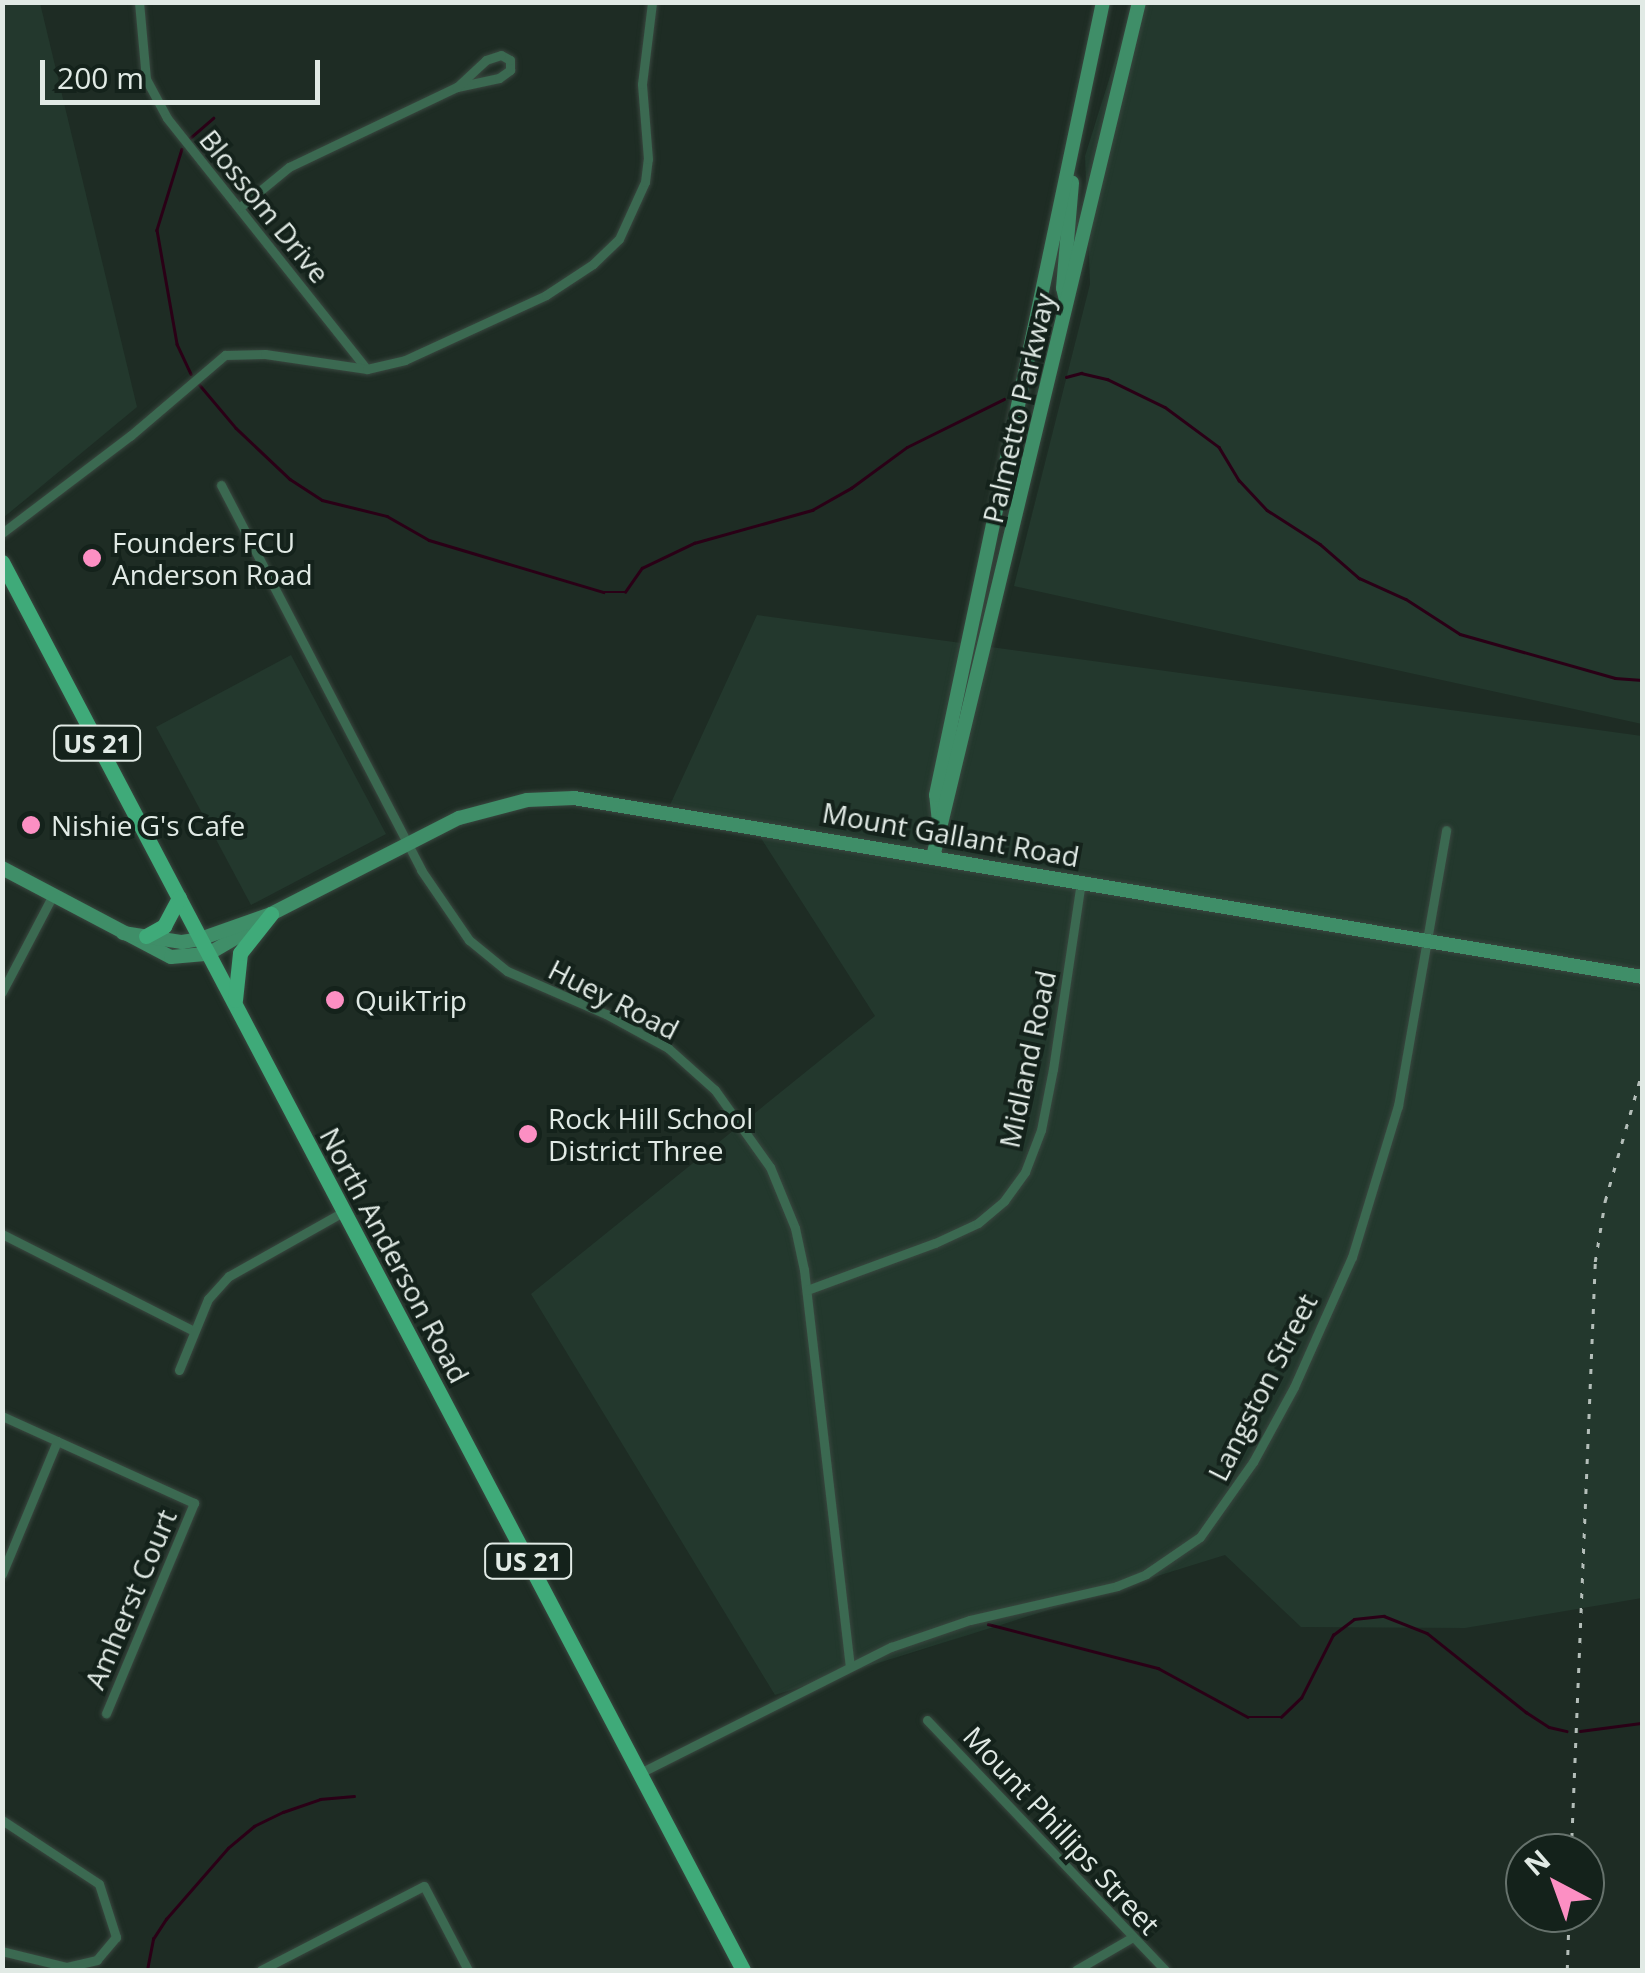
<!DOCTYPE html>
<style>
body{margin:0}
#map{position:relative;width:1645px;height:1973px;overflow:hidden;background:#1e2c24;font-family:"Open Sans",sans-serif}
div>[style]{position:absolute}
.built>*{inset:0;background:#23382d}
.stream>*{height:2.5px;margin:-1.25px;padding:0 1.25px;transform-origin:1.25px;border-radius:1.25px;background:#2a0016}
.roads{filter:drop-shadow(0 0 2px #39473f) drop-shadow(0 0 2px #39473f)}
.street>*{height:9px;margin:-4.5px;padding:0 4.5px;transform-origin:4.5px;border-radius:4.5px;background:#3b6951}
.secondary>*{height:14px;margin:-7px;padding:0 7px;transform-origin:7px;border-radius:7px;background:#3f8e68}
.primary>*{height:15px;margin:-7.5px;padding:0 7.5px;transform-origin:7.5px;border-radius:7.5px;background:#3faa79}
.rail>*{height:2.5px;margin-top:-1.25px;transform-origin:0;background:repeating-linear-gradient(90deg,#b4beb9 0 5px,transparent 0 15px)}
.dots>*{width:28px;height:28px;translate:-50% -50%;box-sizing:border-box;border:5px solid #14221b;border-radius:50%}
span{translate:-50% -50%;white-space:nowrap;text-align:center;line-height:1.15;-webkit-text-stroke:8px #14221b;paint-order:stroke}
.shield-label span{padding:2px 8px;background:#14221b;border:2px solid;border-radius:8px;-webkit-text-stroke-width:0}
.shield-label{font-size:25px;color:#e1eae5;font-weight:700}
.street-label{font-size:28px;color:#e1eae5}
.poi-label{font-size:28px;color:#e1eae5}
.left{translate:0 -50%;text-align:left}
.frame{position:absolute;inset:0;border:5px solid #e1eae5;pointer-events:none}
.north{position:absolute;left:1505px;top:1833px;width:100px;height:100px;box-sizing:border-box;background:#14221b;border:2px solid #66726c;border-radius:50%;rotate:319deg;font-size:28px;font-weight:700;line-height:40px;text-align:center;color:#e1eae5}
.north::after{content:'';display:block;margin:auto;width:35px;height:45px;background:#fc8fc3;clip-path:polygon(50% 0,100% 100%,50% 72%,0 100%)}
.scale{position:absolute;left:40px;top:60px;width:280px;height:45px;box-sizing:border-box;border:5px solid #e1eae5;border-top:0;padding-left:12px;font-size:30px;line-height:35px;white-space:nowrap;color:#e1eae5;-webkit-text-stroke:8px #14221b;paint-order:stroke}
</style>
<div id="map">
<div class="built">
<div style="clip-path:polygon(3px 2px,40px 3px,137px 407px,3px 518px)"></div>
<div style="clip-path:polygon(1133px 3px,1642px 3px,1642px 724px,1014px 586px,1090px 284px,1085px 156px)"></div>
<div style="clip-path:polygon(757px 615px,1642px 736px,1642px 1598px,1465px 1628px,1301px 1627px,1225px 1555px,775px 1695px,531px 1294px,875px 1016px,750px 821px,670px 805px)"></div>
<div style="clip-path:polygon(291px 655px,386px 834px,251px 905px,156px 727px)"></div>
</div>
<div class="stream">
<div style="left:189px;top:139px;width:32px;rotate:-41deg"></div>
<div style="left:182px;top:149px;width:85px;rotate:107.2deg"></div>
<div style="left:157px;top:230px;width:116px;rotate:80deg"></div>
<div style="left:177px;top:344px;width:33px;rotate:65deg"></div>
<div style="left:1066px;top:377px;width:16px;rotate:-15deg"></div>
<div style="left:1081px;top:373px;width:27px;rotate:13deg"></div>
<div style="left:1107px;top:379px;width:64px;rotate:25.8deg"></div>
<div style="left:1165px;top:407px;width:67px;rotate:36.5deg"></div>
<div style="left:1219px;top:447px;width:39px;rotate:59deg"></div>
<div style="left:1239px;top:480px;width:41px;rotate:47deg"></div>
<div style="left:1267px;top:510px;width:63px;rotate:32.7deg"></div>
<div style="left:1320px;top:544px;width:52px;rotate:41.1deg"></div>
<div style="left:1359px;top:578px;width:51px;rotate:24.1deg"></div>
<div style="left:1406px;top:599px;width:64px;rotate:32.9deg"></div>
<div style="left:1460px;top:634px;width:161px;rotate:15.8deg"></div>
<div style="left:1615px;top:678px;width:27px;rotate:4deg"></div>
<div style="left:199px;top:384px;width:57px;rotate:49.9deg"></div>
<div style="left:236px;top:428px;width:74px;rotate:43.4deg"></div>
<div style="left:290px;top:479px;width:38px;rotate:33deg"></div>
<div style="left:322px;top:500px;width:67px;rotate:13.8deg"></div>
<div style="left:387px;top:516px;width:48px;rotate:29.7deg"></div>
<div style="left:429px;top:540px;width:182px;rotate:16.6deg"></div>
<div style="left:603px;top:592px;width:22px"></div>
<div style="left:625px;top:592px;width:29px;rotate:-55deg"></div>
<div style="left:642px;top:568px;width:58px;rotate:-25.7deg"></div>
<div style="left:694px;top:543px;width:123px;rotate:-15.6deg"></div>
<div style="left:812px;top:510px;width:45px;rotate:-29.4deg"></div>
<div style="left:851px;top:488px;width:69px;rotate:-36.2deg"></div>
<div style="left:907px;top:447px;width:108px;rotate:-26.3deg"></div>
<div style="left:988px;top:1624px;width:176px;rotate:14.5deg"></div>
<div style="left:1158px;top:1668px;width:102px;rotate:28.6deg"></div>
<div style="left:1248px;top:1717px;width:33px"></div>
<div style="left:1281px;top:1717px;width:28px;rotate:-44deg"></div>
<div style="left:1301px;top:1698px;width:71px;rotate:-63.1deg"></div>
<div style="left:1333px;top:1635px;width:26px;rotate:-37deg"></div>
<div style="left:1354px;top:1619px;width:30px;rotate:-6deg"></div>
<div style="left:1384px;top:1616px;width:46px;rotate:21.6deg"></div>
<div style="left:1427px;top:1633px;width:127px;rotate:38.6deg"></div>
<div style="left:1526px;top:1712px;width:27px;rotate:33deg"></div>
<div style="left:1549px;top:1727px;width:18px;rotate:13deg"></div>
<div style="left:1580px;top:1731px;width:63px;rotate:-7.4deg"></div>
<div style="left:147px;top:1970px;width:32px;rotate:-79deg"></div>
<div style="left:153px;top:1939px;width:24px;rotate:-57deg"></div>
<div style="left:166px;top:1919px;width:94px;rotate:-48.9deg"></div>
<div style="left:228px;top:1848px;width:34px;rotate:-40deg"></div>
<div style="left:254px;top:1826px;width:32px;rotate:-26deg"></div>
<div style="left:283px;top:1812px;width:39px;rotate:-19deg"></div>
<div style="left:320px;top:1799px;width:34px;rotate:-5deg"></div>
</div>
<div class="roads">
<div class="street">
<div style="left:139px;top:2px;width:77px;rotate:84.8deg"></div>
<div style="left:146px;top:79px;width:44px;rotate:61.7deg"></div>
<div style="left:167px;top:118px;width:321px;rotate:51.5deg"></div>
<div style="left:239px;top:208px;width:65px;rotate:-39.4deg"></div>
<div style="left:289px;top:167px;width:186px;rotate:-25.5deg"></div>
<div style="left:457px;top:87px;width:43px;rotate:-12.1deg"></div>
<div style="left:499px;top:78px;width:14px;rotate:-36deg"></div>
<div style="left:510px;top:70px;width:10px;rotate:-90deg"></div>
<div style="left:510px;top:60px;width:10px;rotate:-151deg"></div>
<div style="left:501px;top:55px;width:16px;rotate:162deg"></div>
<div style="left:486px;top:60px;width:40px;rotate:137deg"></div>
<div style="left:221px;top:485px;width:434px;rotate:62.5deg"></div>
<div style="left:421px;top:870px;width:85px;rotate:55.6deg"></div>
<div style="left:469px;top:940px;width:49px;rotate:39.2deg"></div>
<div style="left:507px;top:971px;width:108px;rotate:23.5deg"></div>
<div style="left:606px;top:1014px;width:71px;rotate:28.7deg"></div>
<div style="left:668px;top:1048px;width:63px;rotate:41.8deg"></div>
<div style="left:715px;top:1090px;width:95px;rotate:54.5deg"></div>
<div style="left:770px;top:1167px;width:66px;rotate:67.7deg"></div>
<div style="left:795px;top:1228px;width:43px;rotate:77.9deg"></div>
<div style="left:804px;top:1270px;width:399px;rotate:83.4deg"></div>
<div style="left:2px;top:533px;width:161px;rotate:-37.2deg"></div>
<div style="left:130px;top:436px;width:125px;rotate:-40.5deg"></div>
<div style="left:225px;top:355px;width:40px;rotate:-1.4deg"></div>
<div style="left:265px;top:354px;width:103px;rotate:8.4deg"></div>
<div style="left:367px;top:369px;width:39px;rotate:-13deg"></div>
<div style="left:405px;top:360px;width:155px;rotate:-24.7deg"></div>
<div style="left:546px;top:295px;width:56px;rotate:-33.4deg"></div>
<div style="left:593px;top:264px;width:36px;rotate:-44deg"></div>
<div style="left:619px;top:239px;width:63px;rotate:-65.5deg"></div>
<div style="left:645px;top:182px;width:23px;rotate:-83deg"></div>
<div style="left:648px;top:159px;width:75px;rotate:-94.6deg"></div>
<div style="left:642px;top:84px;width:83px;rotate:-83deg"></div>
<div style="left:2px;top:992px;width:110px;rotate:-62.3deg"></div>
<div style="left:2px;top:1234px;width:215px;rotate:26.8deg"></div>
<div style="left:807px;top:1290px;width:136px;rotate:-20.2deg"></div>
<div style="left:935px;top:1243px;width:47px;rotate:-24.9deg"></div>
<div style="left:978px;top:1223px;width:34px;rotate:-40deg"></div>
<div style="left:1004px;top:1201px;width:36px;rotate:-54deg"></div>
<div style="left:1025px;top:1172px;width:45px;rotate:-69.1deg"></div>
<div style="left:1041px;top:1130px;width:62px;rotate:-78.9deg"></div>
<div style="left:1053px;top:1069px;width:189px;rotate:-81.5deg"></div>
<div style="left:179px;top:1370px;width:77px;rotate:-67.8deg"></div>
<div style="left:208px;top:1299px;width:31px;rotate:-48deg"></div>
<div style="left:229px;top:1276px;width:131px;rotate:-29.3deg"></div>
<div style="left:2px;top:1416px;width:211px;rotate:24.4deg"></div>
<div style="left:194px;top:1503px;width:228px;rotate:112.7deg"></div>
<div style="left:2px;top:1574px;width:144px;rotate:-67.5deg"></div>
<div style="left:927px;top:1720px;width:345px;rotate:46.4deg"></div>
<div style="left:640px;top:1773px;width:281px;rotate:-26.7deg"></div>
<div style="left:891px;top:1647px;width:83px;rotate:-18.9deg"></div>
<div style="left:970px;top:1620px;width:151px;rotate:-13deg"></div>
<div style="left:1117px;top:1586px;width:31px;rotate:-22deg"></div>
<div style="left:1146px;top:1574px;width:65px;rotate:-34.4deg"></div>
<div style="left:1200px;top:1537px;width:92px;rotate:-54.8deg"></div>
<div style="left:1253px;top:1462px;width:85px;rotate:-61.3deg"></div>
<div style="left:1294px;top:1387px;width:142px;rotate:-66deg"></div>
<div style="left:1352px;top:1257px;width:158px;rotate:-73.1deg"></div>
<div style="left:1398px;top:1106px;width:280px;rotate:-80.1deg"></div>
<div style="left:2px;top:1820px;width:116px;rotate:33.4deg"></div>
<div style="left:99px;top:1884px;width:56px;rotate:72.2deg"></div>
<div style="left:116px;top:1937px;width:30px;rotate:130deg"></div>
<div style="left:97px;top:1960px;width:31px;rotate:167deg"></div>
<div style="left:67px;top:1967px;width:67px;rotate:-166.2deg"></div>
<div style="left:261px;top:1970px;width:183px;rotate:-27.3deg"></div>
<div style="left:424px;top:1886px;width:95px;rotate:62.4deg"></div>
<div style="left:1076px;top:1970px;width:64px;rotate:-30.2deg"></div>
</div>
<div class="secondary">
<div style="left:1066px;top:300px;width:12px;rotate:-104deg"></div>
<div style="left:1063px;top:288px;width:106px;rotate:-85.1deg"></div>
<div style="left:939px;top:822px;width:27px;rotate:-96deg"></div>
<div style="left:936px;top:795px;width:810px;rotate:-78.11deg"></div>
<div style="left:933px;top:857px;width:879px;rotate:-76.45deg"></div>
<div style="left:2px;top:868px;width:191px;rotate:27.8deg"></div>
<div style="left:171px;top:957px;width:37px;rotate:-5deg"></div>
<div style="left:208px;top:954px;width:56px;rotate:-30.3deg"></div>
<div style="left:123px;top:933px;width:60px;rotate:8.7deg"></div>
<div style="left:182px;top:942px;width:18px;rotate:-9deg"></div>
<div style="left:200px;top:939px;width:75px;rotate:-19.4deg"></div>
<div style="left:271px;top:914px;width:211px;rotate:-27.1deg"></div>
<div style="left:459px;top:818px;width:70px;rotate:-14.8deg"></div>
<div style="left:527px;top:800px;width:47px;rotate:-2.4deg"></div>
<div style="left:574px;top:798px;width:1083px;rotate:9.51deg"></div>
</div>
<div class="primary">
<div style="left:2px;top:562px;width:1591px;rotate:62.24deg"></div>
<div style="left:146px;top:936px;width:21px;rotate:-29deg"></div>
<div style="left:164px;top:926px;width:32px;rotate:-62deg"></div>
<div style="left:235px;top:1000px;width:47px;rotate:-83.9deg"></div>
<div style="left:240px;top:953px;width:50px;rotate:-51.5deg"></div>
</div>
</div>
<div class="rail">
<div style="left:1571px;top:1853px;width:591px;rotate:-87.67deg"></div>
<div style="left:1595px;top:1262px;width:62px;rotate:-80.7deg"></div>
<div style="left:1605px;top:1201px;width:134px;rotate:-74deg"></div>
<div style="left:1567px;top:1970px;width:57px;rotate:-88deg"></div>
</div>
<div class="dots">
<div style="left:92px;top:558px;background:#fc8fc3"></div>
<div style="left:31px;top:825px;background:#fc8fc3"></div>
<div style="left:335px;top:1000px;background:#fc8fc3"></div>
<div style="left:528px;top:1134px;background:#fc8fc3"></div>
</div>
<div class="shield-label">
<span style="left:97px;top:743px">US 21</span>
<span style="left:528px;top:1561px">US 21</span>
</div>
<div class="street-label">
<span style="left:265px;top:206px;rotate:51deg">Blossom Drive</span>
<span style="left:1018px;top:408px;rotate:-77deg">Palmetto Parkway</span>
<span style="left:951px;top:834px;rotate:10deg">Mount Gallant Road</span>
<span style="left:614px;top:999px;rotate:27deg">Huey Road</span>
<span style="left:1027px;top:1059px;rotate:-78deg">Midland Road</span>
<span style="left:395px;top:1255px;rotate:62deg">North Anderson Road</span>
<span style="left:1262px;top:1387px;rotate:-63deg">Langston Street</span>
<span style="left:130px;top:1599px;rotate:-67deg">Amherst Court</span>
<span style="left:1062px;top:1830px;rotate:47deg">Mount Phillips Street</span>
</div>
<div class="poi-label">
<span class="left" style="left:112px;top:558px">Founders FCU<br>Anderson Road</span>
<span class="left" style="left:51px;top:825px">Nishie G's Cafe</span>
<span class="left" style="left:355px;top:1000px">QuikTrip</span>
<span class="left" style="left:548px;top:1134px">Rock Hill School<br>District Three</span>
</div>
<div class="frame"></div>
<div class="north">N</div>
<div class="scale">200 m</div>
</div>
